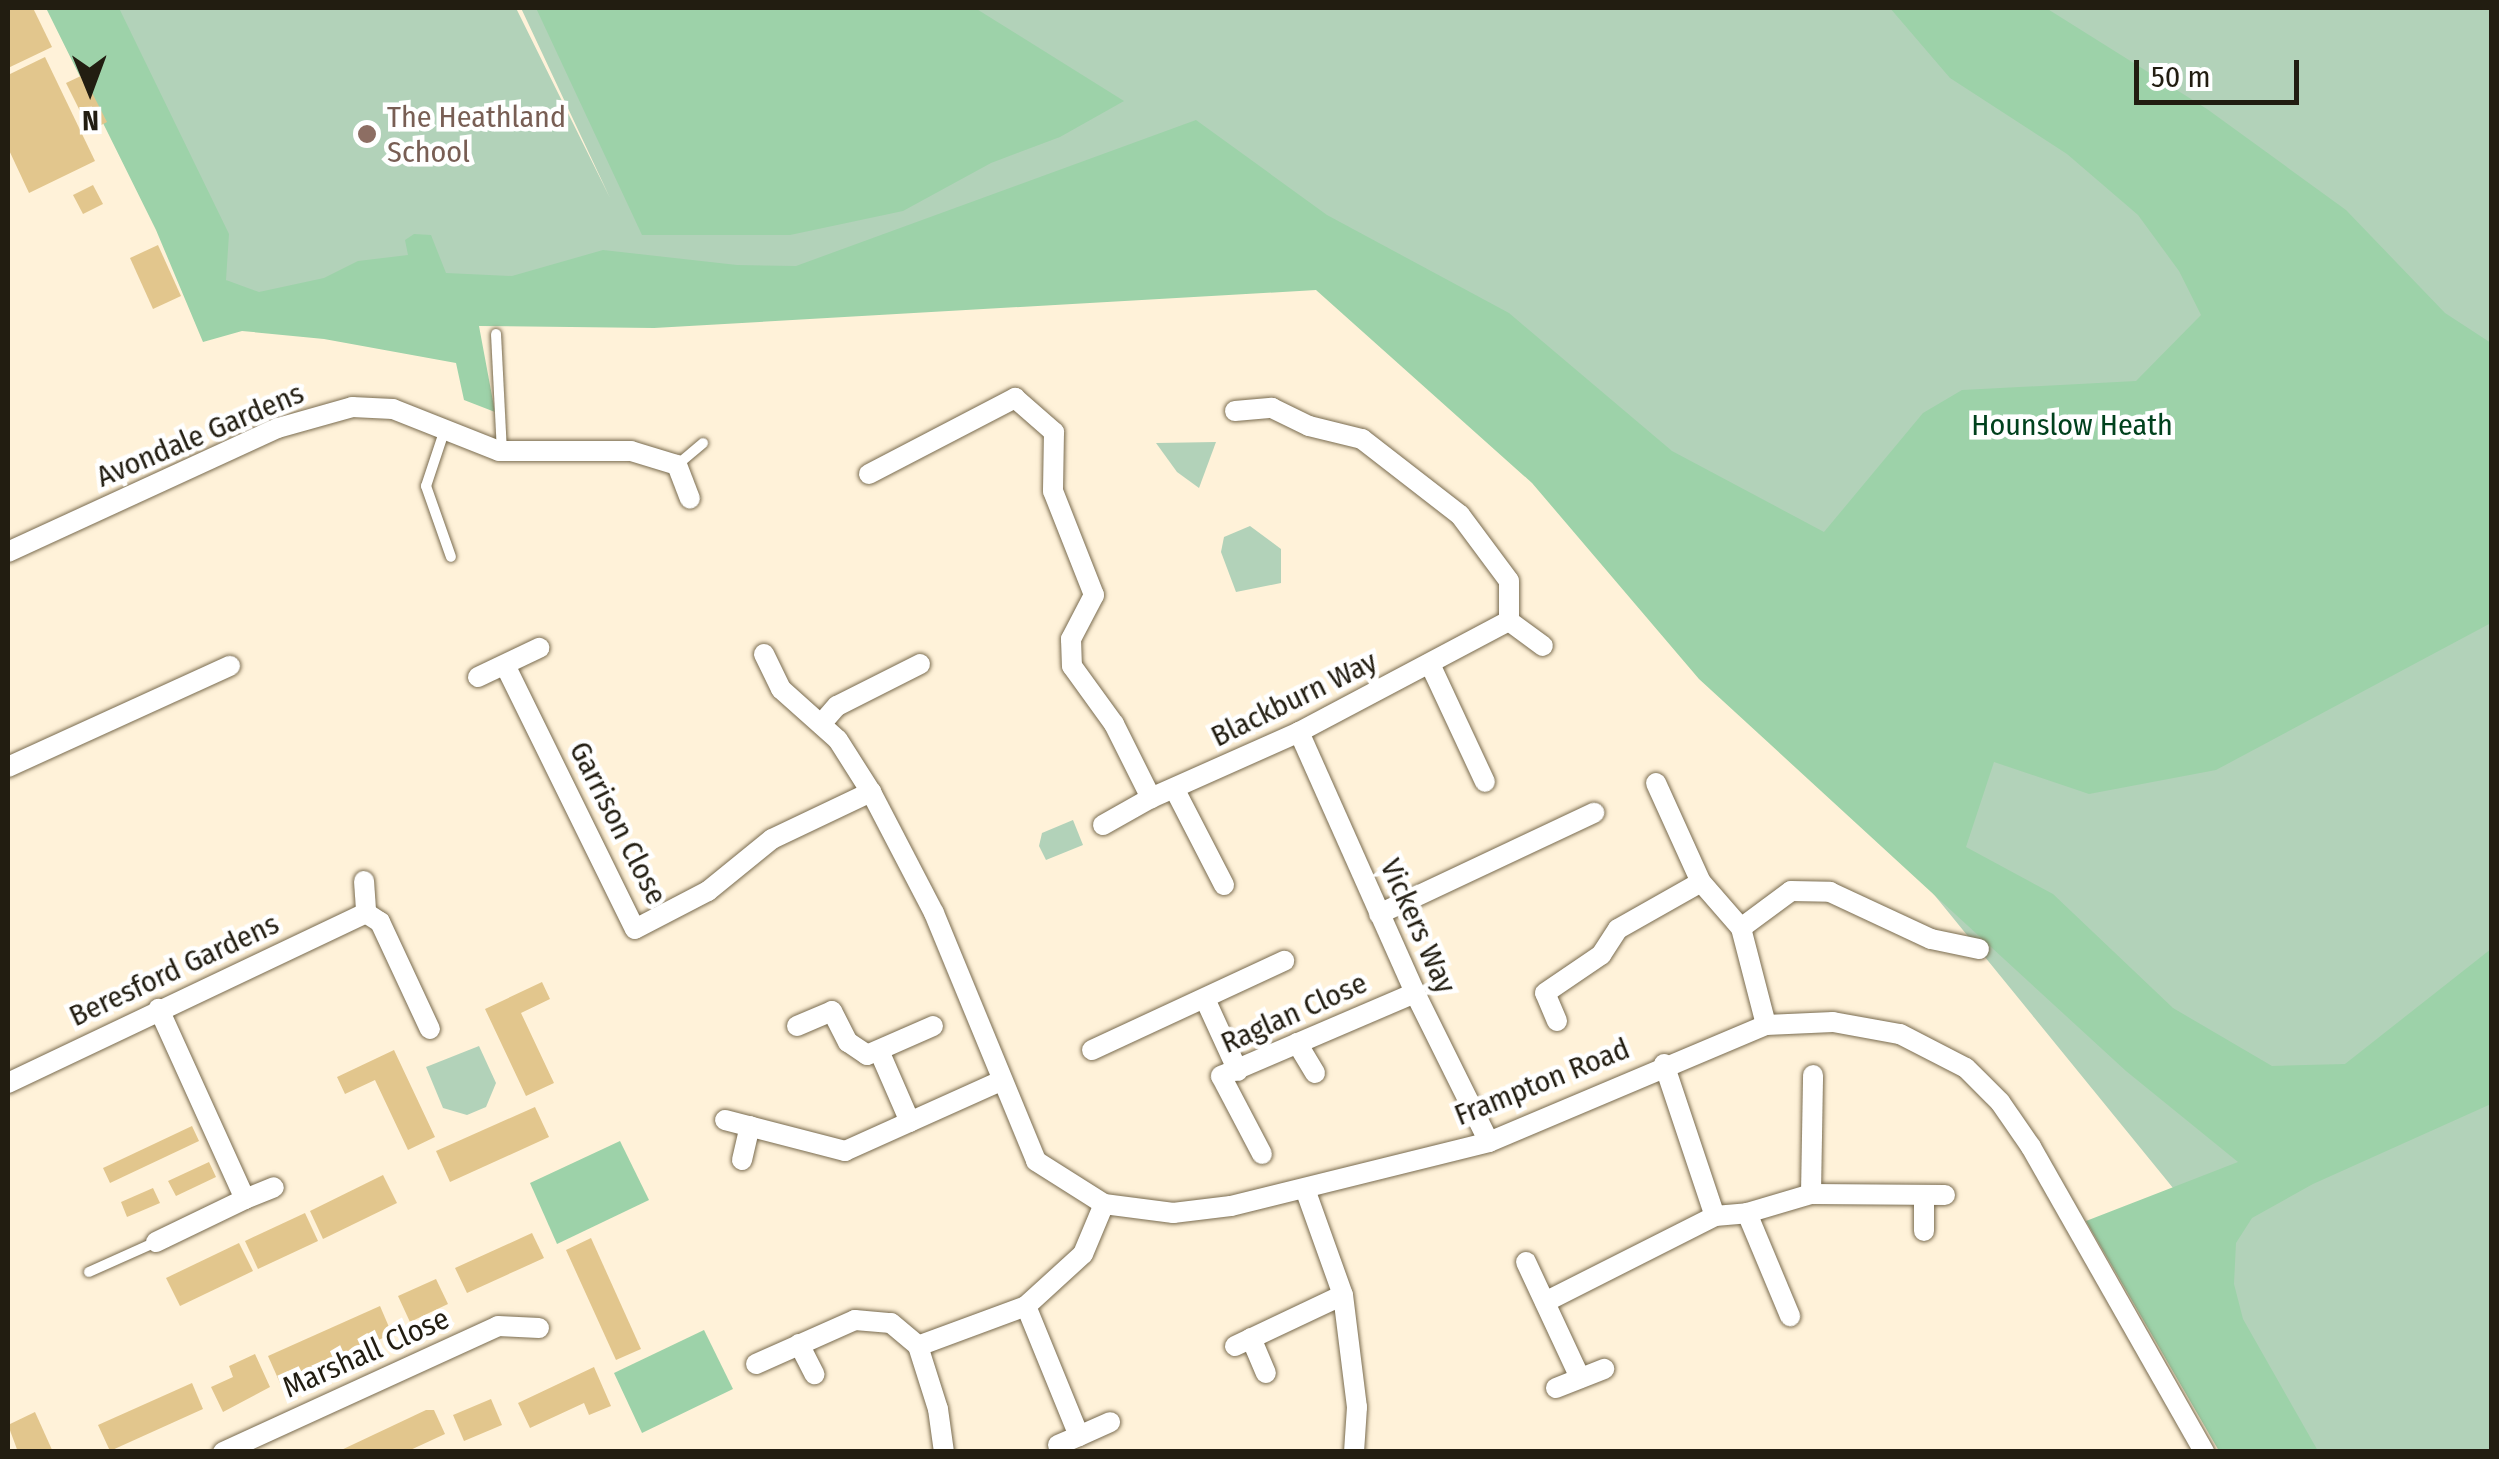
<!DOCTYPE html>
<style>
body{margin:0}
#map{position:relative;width:2499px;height:1459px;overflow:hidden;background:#fff2d9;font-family:"Fira Sans Condensed",sans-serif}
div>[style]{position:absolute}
.green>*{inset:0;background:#b2d2b9}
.forest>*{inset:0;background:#9dd2a9}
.building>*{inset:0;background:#e2c68d}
.roads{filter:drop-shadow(0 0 2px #796b4f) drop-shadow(0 0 2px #796b4f)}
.service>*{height:10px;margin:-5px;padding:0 5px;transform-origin:5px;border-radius:5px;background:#fff}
.minor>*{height:20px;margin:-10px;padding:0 10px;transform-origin:10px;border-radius:10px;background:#fff}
.dots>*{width:28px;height:28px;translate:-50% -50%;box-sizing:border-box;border:5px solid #fff;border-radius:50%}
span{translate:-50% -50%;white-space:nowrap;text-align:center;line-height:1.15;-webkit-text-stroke:9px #fff;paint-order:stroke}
.education-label{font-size:30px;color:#785e54}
.left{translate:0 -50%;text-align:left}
.park-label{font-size:30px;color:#00411d}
.street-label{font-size:30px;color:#221d11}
.frame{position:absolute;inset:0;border:10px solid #221d11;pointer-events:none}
.north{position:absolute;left:40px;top:40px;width:100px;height:100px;-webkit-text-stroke:8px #fff;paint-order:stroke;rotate:179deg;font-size:28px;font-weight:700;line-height:40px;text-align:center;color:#221d11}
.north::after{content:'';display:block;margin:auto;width:35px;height:45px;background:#221d11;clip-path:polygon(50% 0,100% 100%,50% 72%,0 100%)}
.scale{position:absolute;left:2134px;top:60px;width:165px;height:45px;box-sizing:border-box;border:5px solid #221d11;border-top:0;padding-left:12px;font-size:30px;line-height:35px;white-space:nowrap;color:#221d11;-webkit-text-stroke:8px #fff;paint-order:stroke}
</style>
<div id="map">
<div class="green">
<div style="clip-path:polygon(97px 8px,516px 8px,610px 198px,521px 8px,2491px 8px,2491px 1451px,2291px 1451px,2182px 1199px,1839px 778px,1515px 449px,1319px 280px,243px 316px)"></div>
<div style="clip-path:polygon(1216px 442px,1199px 488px,1177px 472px,1156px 443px)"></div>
<div style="clip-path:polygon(1250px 526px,1281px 549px,1281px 583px,1236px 592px,1221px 552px,1224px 537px)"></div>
<div style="clip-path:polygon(1073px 820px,1083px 845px,1046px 860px,1039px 846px,1042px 833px)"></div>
<div style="clip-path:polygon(479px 1046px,496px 1083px,486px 1107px,467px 1115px,443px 1108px,426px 1067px)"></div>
</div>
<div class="forest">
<div style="clip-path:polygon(46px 8px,119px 8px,229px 234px,226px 280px,259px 292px,324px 278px,358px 261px,408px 255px,405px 240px,414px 234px,431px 235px,446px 273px,512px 276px,603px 250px,737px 265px,796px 266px,1196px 120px,1327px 215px,1509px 313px,1672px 451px,1824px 532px,1923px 413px,1962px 390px,2136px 381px,2201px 315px,2179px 271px,2138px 215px,2067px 154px,1950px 78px,1890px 8px,2046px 8px,2207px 109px,2346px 210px,2445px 313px,2491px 343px,2491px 623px,2216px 770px,2089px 794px,1994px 762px,1966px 847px,2053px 894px,2173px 1008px,2272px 1066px,2345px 1064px,2491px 949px,2491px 1104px,2313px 1184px,2252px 1218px,2236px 1243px,2234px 1284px,2243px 1319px,2318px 1451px,2219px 1451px,2086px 1221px,2238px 1162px,2126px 1071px,1699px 679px,1532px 483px,1316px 290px,654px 328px,479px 326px,495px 412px,464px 400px,456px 363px,324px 339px,242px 331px,203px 342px,156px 230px)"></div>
<div style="clip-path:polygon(536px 8px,975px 8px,1124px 101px,1060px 137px,991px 163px,903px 211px,790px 235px,642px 235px)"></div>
<div style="clip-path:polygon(620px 1141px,649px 1200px,557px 1244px,530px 1183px)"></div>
<div style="clip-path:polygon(704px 1330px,733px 1389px,642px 1433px,614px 1373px)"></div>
</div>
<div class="building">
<div style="clip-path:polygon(8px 8px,33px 8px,52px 47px,8px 68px)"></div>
<div style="clip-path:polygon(45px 57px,95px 161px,29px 193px,8px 148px,8px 75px)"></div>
<div style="clip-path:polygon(83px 75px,107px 122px,90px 131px,66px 83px)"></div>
<div style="clip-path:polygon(93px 185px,103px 204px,83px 214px,73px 195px)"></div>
<div style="clip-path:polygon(158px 245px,181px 296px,153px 309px,130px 258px)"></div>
<div style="clip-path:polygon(542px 982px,550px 999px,521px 1013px,554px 1083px,526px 1096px,485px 1009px)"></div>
<div style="clip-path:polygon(394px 1050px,435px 1137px,408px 1150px,375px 1080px,345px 1094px,337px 1077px)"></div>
<div style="clip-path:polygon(535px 1107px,549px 1137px,450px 1182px,436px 1151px)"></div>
<div style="clip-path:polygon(192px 1126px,199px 1141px,110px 1183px,103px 1168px)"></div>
<div style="clip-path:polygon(209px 1162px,216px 1177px,176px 1196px,168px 1181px)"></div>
<div style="clip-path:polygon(383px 1175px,397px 1203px,323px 1239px,310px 1211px)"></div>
<div style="clip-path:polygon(153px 1188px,160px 1203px,127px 1217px,121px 1202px)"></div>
<div style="clip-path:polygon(305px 1213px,318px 1241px,258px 1269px,245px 1241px)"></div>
<div style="clip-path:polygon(532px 1233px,544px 1258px,467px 1293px,455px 1268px)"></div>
<div style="clip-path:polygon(591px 1238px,641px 1349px,616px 1360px,566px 1250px)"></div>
<div style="clip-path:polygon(239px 1243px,253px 1271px,180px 1306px,166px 1278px)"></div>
<div style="clip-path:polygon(436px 1279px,448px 1304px,410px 1322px,398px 1296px)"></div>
<div style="clip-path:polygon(380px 1306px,392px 1334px,280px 1383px,268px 1356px)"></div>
<div style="clip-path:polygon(255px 1354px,270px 1387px,223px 1412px,211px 1387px,233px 1377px,229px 1366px)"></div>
<div style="clip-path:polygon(594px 1367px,611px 1406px,589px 1415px,584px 1403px,530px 1428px,518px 1403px)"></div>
<div style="clip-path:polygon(192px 1383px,203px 1409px,110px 1451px,98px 1425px)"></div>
<div style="clip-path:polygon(491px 1399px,502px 1425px,464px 1441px,453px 1415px)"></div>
<div style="clip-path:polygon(426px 1410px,434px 1410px,445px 1434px,406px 1452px,337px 1452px)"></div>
<div style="clip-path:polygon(35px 1412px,53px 1452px,18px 1452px,8px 1425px)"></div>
</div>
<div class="roads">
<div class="service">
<div style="left:496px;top:334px;width:117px;rotate:87.1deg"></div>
<div style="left:444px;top:432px;width:57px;rotate:108.4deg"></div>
<div style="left:426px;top:486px;width:75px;rotate:70.6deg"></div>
<div style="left:677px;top:465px;width:34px;rotate:-40deg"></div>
<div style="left:89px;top:1272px;width:73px;rotate:-24.1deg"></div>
</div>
<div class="minor">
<div style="left:1235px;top:411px;width:37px;rotate:-5deg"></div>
<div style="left:1272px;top:408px;width:41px;rotate:25.9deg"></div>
<div style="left:1309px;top:426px;width:55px;rotate:13.8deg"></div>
<div style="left:1362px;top:439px;width:124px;rotate:37.8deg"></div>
<div style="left:1460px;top:515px;width:82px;rotate:53.4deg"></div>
<div style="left:1509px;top:581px;width:40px;rotate:90deg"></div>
<div style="left:869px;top:474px;width:165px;rotate:-27.5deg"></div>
<div style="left:1015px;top:398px;width:52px;rotate:41.1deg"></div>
<div style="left:1054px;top:432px;width:59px;rotate:91deg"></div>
<div style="left:1053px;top:491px;width:112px;rotate:68.5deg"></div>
<div style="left:1094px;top:595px;width:50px;rotate:117.6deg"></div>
<div style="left:1071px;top:639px;width:27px;rotate:88deg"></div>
<div style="left:1072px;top:666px;width:72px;rotate:54.1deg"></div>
<div style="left:1114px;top:724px;width:83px;rotate:63.4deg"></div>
<div style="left:8px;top:552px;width:297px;rotate:-24.7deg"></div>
<div style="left:278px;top:428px;width:77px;rotate:-15.8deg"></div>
<div style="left:352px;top:407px;width:41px;rotate:2.8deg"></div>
<div style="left:393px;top:409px;width:114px;rotate:21.6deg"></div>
<div style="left:499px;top:451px;width:132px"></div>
<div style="left:631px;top:451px;width:48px;rotate:16.9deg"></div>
<div style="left:677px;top:465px;width:36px;rotate:69deg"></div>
<div style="left:764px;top:654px;width:39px;rotate:64deg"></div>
<div style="left:781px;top:689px;width:76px;rotate:41.8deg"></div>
<div style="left:838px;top:740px;width:62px;rotate:57.6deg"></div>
<div style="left:871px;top:792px;width:136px;rotate:62.5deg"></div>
<div style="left:934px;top:913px;width:268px;rotate:67.6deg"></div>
<div style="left:1036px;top:1161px;width:80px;rotate:32.3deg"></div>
<div style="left:1104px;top:1204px;width:70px;rotate:7.4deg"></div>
<div style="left:1173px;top:1213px;width:58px;rotate:-6.9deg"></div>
<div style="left:1231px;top:1206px;width:266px;rotate:-13.9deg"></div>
<div style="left:1489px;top:1142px;width:301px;rotate:-22.9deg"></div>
<div style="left:1766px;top:1025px;width:67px;rotate:-2.6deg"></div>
<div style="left:1833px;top:1022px;width:68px;rotate:10.2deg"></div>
<div style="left:1900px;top:1034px;width:74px;rotate:27.3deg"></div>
<div style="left:1966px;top:1068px;width:48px;rotate:45deg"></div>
<div style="left:2000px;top:1102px;width:55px;rotate:55.4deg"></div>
<div style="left:2031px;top:1147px;width:351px;rotate:60.4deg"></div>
<div style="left:1430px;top:664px;width:130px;rotate:65deg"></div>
<div style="left:505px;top:665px;width:294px;rotate:63.8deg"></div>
<div style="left:635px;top:929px;width:82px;rotate:-27.5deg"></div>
<div style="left:708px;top:891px;width:82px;rotate:-39.1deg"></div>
<div style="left:772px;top:839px;width:110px;rotate:-25.4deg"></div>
<div style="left:478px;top:677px;width:68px;rotate:-25.4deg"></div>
<div style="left:822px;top:723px;width:23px;rotate:-49deg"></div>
<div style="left:837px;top:706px;width:93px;rotate:-26.8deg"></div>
<div style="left:1299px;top:732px;width:286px;rotate:66deg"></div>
<div style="left:1415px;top:993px;width:166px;rotate:63.6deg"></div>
<div style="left:8px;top:767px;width:244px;rotate:-24.5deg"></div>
<div style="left:1656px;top:783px;width:109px;rotate:65.6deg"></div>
<div style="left:1701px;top:882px;width:61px;rotate:49deg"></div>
<div style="left:1741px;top:928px;width:100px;rotate:75.5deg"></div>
<div style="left:1175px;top:790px;width:107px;rotate:62.7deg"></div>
<div style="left:1103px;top:825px;width:55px;rotate:-29.4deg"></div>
<div style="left:1151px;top:798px;width:162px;rotate:-24deg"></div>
<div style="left:1299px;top:732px;width:238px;rotate:-27.9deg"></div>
<div style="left:1509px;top:621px;width:42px;rotate:36.3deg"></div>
<div style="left:364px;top:881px;width:32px;rotate:86deg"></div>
<div style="left:1379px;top:914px;width:238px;rotate:-25.2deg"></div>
<div style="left:1741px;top:928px;width:62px;rotate:-36.5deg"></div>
<div style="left:1791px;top:891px;width:39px;rotate:1deg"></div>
<div style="left:1830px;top:892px;width:111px;rotate:25deg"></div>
<div style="left:1931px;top:939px;width:49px;rotate:11.8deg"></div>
<div style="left:1205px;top:999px;width:79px;rotate:65.4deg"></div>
<div style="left:1557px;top:1021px;width:30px;rotate:-113deg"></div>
<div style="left:1545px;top:993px;width:68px;rotate:-34.2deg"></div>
<div style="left:1601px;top:955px;width:31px;rotate:-57deg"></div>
<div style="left:1618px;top:929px;width:95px;rotate:-29.5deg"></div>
<div style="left:797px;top:1026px;width:38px;rotate:-23deg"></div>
<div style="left:832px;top:1011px;width:35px;rotate:63deg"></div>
<div style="left:848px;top:1042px;width:23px;rotate:34deg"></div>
<div style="left:867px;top:1055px;width:72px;rotate:-23.7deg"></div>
<div style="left:1297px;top:1043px;width:35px;rotate:59deg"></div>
<div style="left:1092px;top:1050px;width:212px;rotate:-24.9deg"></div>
<div style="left:880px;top:1053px;width:75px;rotate:66.5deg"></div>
<div style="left:1664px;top:1064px;width:160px;rotate:71.5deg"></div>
<div style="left:1715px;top:1216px;width:32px;rotate:-5deg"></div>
<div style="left:1747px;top:1213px;width:67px;rotate:-16.5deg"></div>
<div style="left:1811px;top:1194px;width:134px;rotate:0.4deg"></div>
<div style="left:8px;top:1083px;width:396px;rotate:-25.4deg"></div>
<div style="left:366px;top:913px;width:17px;rotate:33deg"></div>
<div style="left:380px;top:922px;width:118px;rotate:65deg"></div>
<div style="left:725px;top:1120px;width:124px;rotate:14.5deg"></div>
<div style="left:845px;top:1151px;width:171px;rotate:-24.2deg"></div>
<div style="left:1262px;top:1154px;width:88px;rotate:-117.7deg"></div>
<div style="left:1221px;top:1076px;width:211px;rotate:-23.2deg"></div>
<div style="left:742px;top:1160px;width:35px;rotate:-77deg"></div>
<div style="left:1305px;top:1189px;width:113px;rotate:70.3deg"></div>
<div style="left:1343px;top:1295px;width:113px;rotate:82.9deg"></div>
<div style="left:1357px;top:1407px;width:45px;rotate:93.8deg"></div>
<div style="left:1811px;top:1194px;width:119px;rotate:-89deg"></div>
<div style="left:245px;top:1199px;width:31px;rotate:-22deg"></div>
<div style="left:1747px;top:1213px;width:112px;rotate:67.3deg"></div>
<div style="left:1924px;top:1231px;width:36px;rotate:-90deg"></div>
<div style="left:156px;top:1242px;width:99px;rotate:-25.8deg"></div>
<div style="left:245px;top:1199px;width:209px;rotate:-114.4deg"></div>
<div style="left:1526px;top:1262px;width:128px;rotate:65deg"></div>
<div style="left:1545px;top:1302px;width:191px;rotate:-26.8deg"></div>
<div style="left:1026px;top:1306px;width:140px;rotate:67.8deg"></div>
<div style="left:1079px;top:1436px;width:34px;rotate:-24deg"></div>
<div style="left:1251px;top:1338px;width:38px;rotate:67deg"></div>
<div style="left:799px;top:1344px;width:34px;rotate:63deg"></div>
<div style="left:918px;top:1346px;width:115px;rotate:-20.3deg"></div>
<div style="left:1026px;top:1306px;width:77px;rotate:-42.4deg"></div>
<div style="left:1083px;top:1254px;width:54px;rotate:-67.2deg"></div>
<div style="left:1235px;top:1346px;width:119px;rotate:-25.3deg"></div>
<div style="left:756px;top:1364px;width:108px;rotate:-24deg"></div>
<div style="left:855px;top:1320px;width:36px;rotate:5deg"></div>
<div style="left:891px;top:1323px;width:35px;rotate:40deg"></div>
<div style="left:918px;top:1346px;width:66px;rotate:72.4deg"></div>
<div style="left:938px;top:1409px;width:43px;rotate:82.1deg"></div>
<div style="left:1556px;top:1388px;width:52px;rotate:-21.6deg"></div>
<div style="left:1058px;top:1445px;width:23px;rotate:-23deg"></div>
<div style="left:223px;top:1452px;width:302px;rotate:-24.6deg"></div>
<div style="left:498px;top:1326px;width:41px;rotate:2.8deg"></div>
</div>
</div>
<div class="dots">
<div style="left:367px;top:134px;background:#8d6e63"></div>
</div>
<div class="education-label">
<span class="left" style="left:387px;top:134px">The Heathland<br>School</span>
</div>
<div class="park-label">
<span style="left:2072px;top:425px">Hounslow Heath</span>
</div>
<div class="street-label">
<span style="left:200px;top:435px;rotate:-23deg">Avondale Gardens</span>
<span style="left:1294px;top:699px;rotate:-26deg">Blackburn Way</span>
<span style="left:618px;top:823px;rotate:63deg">Garrison Close</span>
<span style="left:1418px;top:926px;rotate:66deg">Vickers Way</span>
<span style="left:174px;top:970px;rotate:-25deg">Beresford Gardens</span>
<span style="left:1294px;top:1013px;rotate:-24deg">Raglan Close</span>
<span style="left:1542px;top:1082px;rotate:-22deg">Frampton Road</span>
<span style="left:366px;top:1353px;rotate:-24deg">Marshall Close</span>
</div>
<div class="frame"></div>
<div class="north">N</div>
<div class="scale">50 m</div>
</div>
